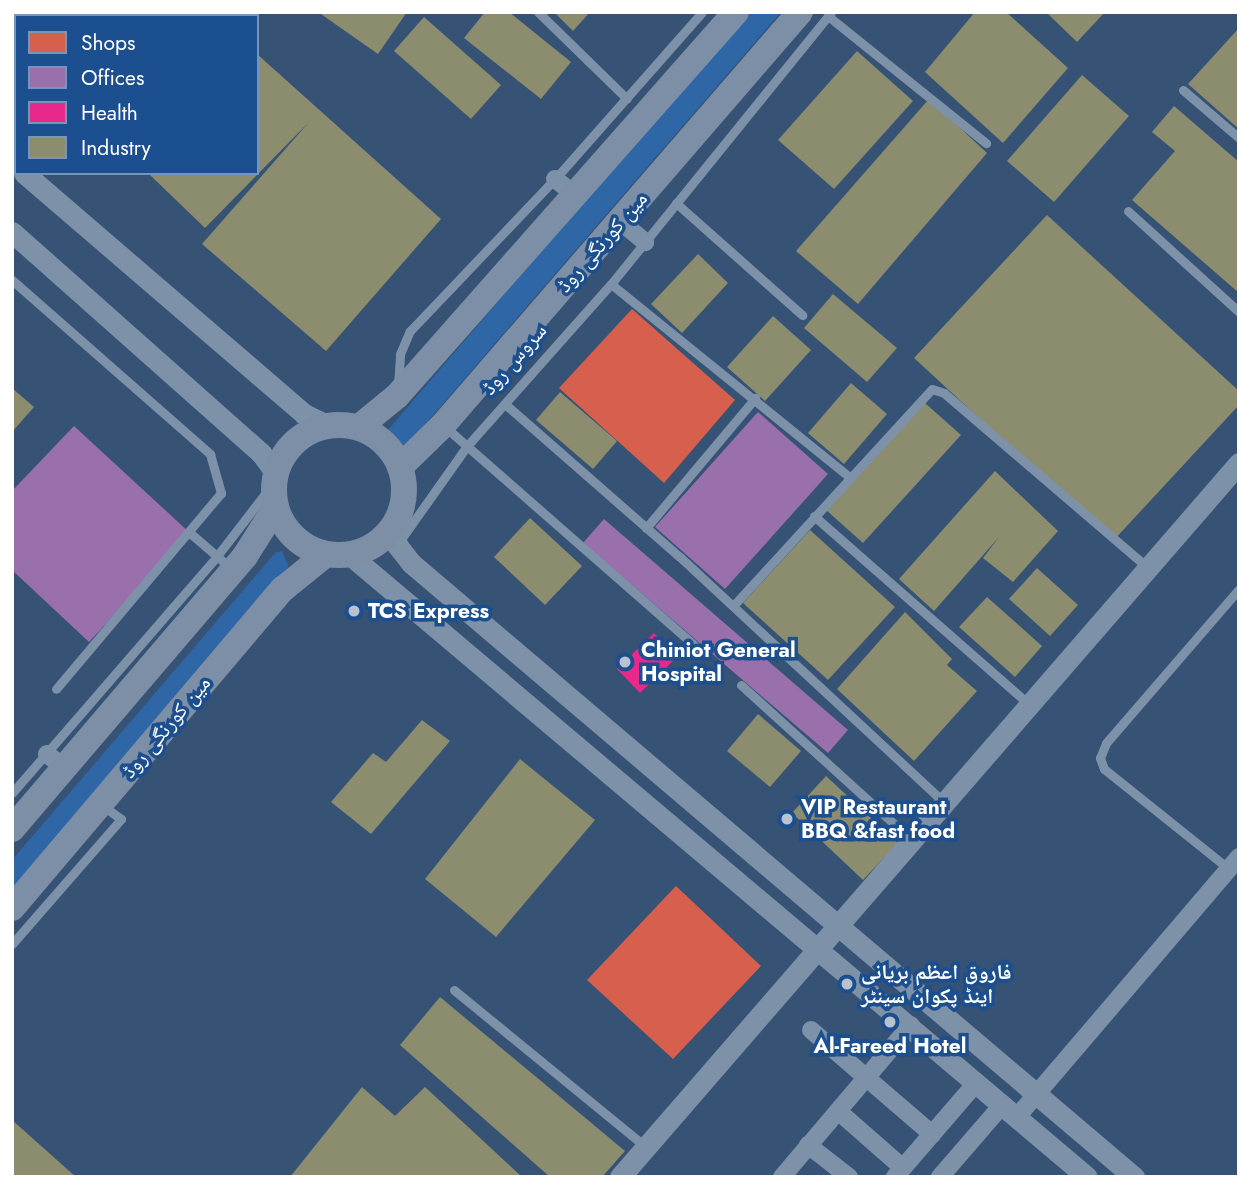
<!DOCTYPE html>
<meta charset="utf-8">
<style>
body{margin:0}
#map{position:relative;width:1251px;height:1189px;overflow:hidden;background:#365274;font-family:Jost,"Noto Naskh Arabic",sans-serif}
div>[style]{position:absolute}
.green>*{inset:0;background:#2f66a5}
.shops>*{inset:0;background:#d6604d}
.offices>*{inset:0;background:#9970ab}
.health>*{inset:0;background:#e7298a}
.industry>*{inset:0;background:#8c8c6e}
.service>*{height:9px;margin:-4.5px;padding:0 4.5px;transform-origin:4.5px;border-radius:4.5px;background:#7d92a8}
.minor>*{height:18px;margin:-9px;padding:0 9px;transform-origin:9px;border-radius:9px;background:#7d92a8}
.tertiary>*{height:21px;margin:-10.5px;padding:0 10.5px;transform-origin:10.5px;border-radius:10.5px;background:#7d92a8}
.primary>*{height:26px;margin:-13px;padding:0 13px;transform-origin:13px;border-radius:13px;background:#7d8ea7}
.primary>.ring{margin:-13px;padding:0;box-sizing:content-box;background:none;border:26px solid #7d8ea7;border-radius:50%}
.dots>*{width:19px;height:19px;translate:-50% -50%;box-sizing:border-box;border:4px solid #1b4f8f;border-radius:50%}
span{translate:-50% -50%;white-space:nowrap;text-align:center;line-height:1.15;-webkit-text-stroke:7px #1b4f8f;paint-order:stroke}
.street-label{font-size:21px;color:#fff}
.poi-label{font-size:21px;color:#fff;font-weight:700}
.left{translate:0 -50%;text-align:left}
.frame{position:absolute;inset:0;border:14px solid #fff;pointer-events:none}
.legend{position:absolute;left:14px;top:14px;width:245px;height:161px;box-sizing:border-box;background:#1b4f8f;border:2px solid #7695bc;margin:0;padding:9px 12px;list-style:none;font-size:21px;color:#fff}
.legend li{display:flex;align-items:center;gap:14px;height:35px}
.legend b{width:35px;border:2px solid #7695bc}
</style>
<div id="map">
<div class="green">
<div style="clip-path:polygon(747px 12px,781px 12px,403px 450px,388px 437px,387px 431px)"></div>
<div style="clip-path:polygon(282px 551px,289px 567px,12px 890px,12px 860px,275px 553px)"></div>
</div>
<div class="shops">
<div style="clip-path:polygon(632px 309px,735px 400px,664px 483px,559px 388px)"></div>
<div style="clip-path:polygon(676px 886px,761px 966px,673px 1059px,587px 980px)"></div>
</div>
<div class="offices">
<div style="clip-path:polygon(758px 412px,828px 474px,725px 589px,655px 527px)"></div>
<div style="clip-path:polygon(74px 426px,190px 533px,89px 642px,12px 570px,12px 491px)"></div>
<div style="clip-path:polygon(604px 519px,848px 730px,828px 753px,583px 543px)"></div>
</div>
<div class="health">
<div style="clip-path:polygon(654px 633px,677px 657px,640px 693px,617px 669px)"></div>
</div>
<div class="industry">
<div style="clip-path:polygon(12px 12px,64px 12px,16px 16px,16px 60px)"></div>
<div style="clip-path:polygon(318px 12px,407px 12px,378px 54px)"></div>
<div style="clip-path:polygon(485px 12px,509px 12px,571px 62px,541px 99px,464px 38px)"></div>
<div style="clip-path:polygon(554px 12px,590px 12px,573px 31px)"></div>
<div style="clip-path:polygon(975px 12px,1006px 12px,1068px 68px,1003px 143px,925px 72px)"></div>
<div style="clip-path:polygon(1046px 12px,1105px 12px,1077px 42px)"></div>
<div style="clip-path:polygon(424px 17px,501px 85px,471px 119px,394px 51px)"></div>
<div style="clip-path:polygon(1239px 28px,1239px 129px,1188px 84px)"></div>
<div style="clip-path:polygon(857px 51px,913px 101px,834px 189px,778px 140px)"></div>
<div style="clip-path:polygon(257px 54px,441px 219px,326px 351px,202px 244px,309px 122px,205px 228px,148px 173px,257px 173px)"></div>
<div style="clip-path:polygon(1082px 75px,1129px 116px,1054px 202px,1007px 161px)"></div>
<div style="clip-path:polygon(929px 99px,987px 153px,858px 304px,796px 251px)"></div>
<div style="clip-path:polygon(1174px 106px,1239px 162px,1239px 293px,1132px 200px,1175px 151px,1152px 132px)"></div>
<div style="clip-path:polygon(1047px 215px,1239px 391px,1239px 405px,1113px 541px,914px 358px)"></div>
<div style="clip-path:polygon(698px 254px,728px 283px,682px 333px,651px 304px)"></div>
<div style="clip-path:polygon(833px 294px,897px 348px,867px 382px,804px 328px)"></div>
<div style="clip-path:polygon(773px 316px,811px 350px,765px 401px,727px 367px)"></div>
<div style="clip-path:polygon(851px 383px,887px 414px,844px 464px,808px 433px)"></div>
<div style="clip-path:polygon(12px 388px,34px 407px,12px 432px)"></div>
<div style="clip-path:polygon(560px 392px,617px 441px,593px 469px,536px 420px)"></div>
<div style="clip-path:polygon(925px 403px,961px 435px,863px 543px,826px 510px)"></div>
<div style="clip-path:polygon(995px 471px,1058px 531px,1013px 582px,983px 558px,999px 537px,934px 611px,899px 579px)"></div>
<div style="clip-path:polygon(530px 518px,582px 566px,545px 605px,494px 557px)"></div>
<div style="clip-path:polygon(810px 530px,895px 607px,828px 680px,743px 603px)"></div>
<div style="clip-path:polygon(1037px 568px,1078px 605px,1050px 636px,1009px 599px)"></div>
<div style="clip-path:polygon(987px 597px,1042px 646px,1015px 677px,959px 627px)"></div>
<div style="clip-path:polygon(905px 612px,952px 659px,947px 665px,977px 691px,914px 761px,837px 689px)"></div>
<div style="clip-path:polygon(758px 714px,801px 751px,770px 787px,727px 751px)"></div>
<div style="clip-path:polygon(422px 720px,450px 741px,371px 834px,331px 802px,373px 753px,386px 762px)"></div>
<div style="clip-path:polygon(520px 759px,595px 820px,496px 937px,425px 879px)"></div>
<div style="clip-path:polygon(826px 776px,898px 843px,863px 880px,792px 813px)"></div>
<div style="clip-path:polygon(440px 997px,625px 1151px,602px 1177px,550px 1177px,400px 1045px)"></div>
<div style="clip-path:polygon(362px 1087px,395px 1116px,425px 1087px,522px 1177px,290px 1177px)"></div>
<div style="clip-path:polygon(12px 1120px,76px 1177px,12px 1177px)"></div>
</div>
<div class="service">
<div style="left:538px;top:12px;width:124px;rotate:44.3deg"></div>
<div style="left:828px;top:16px;width:203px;rotate:38.8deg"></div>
<div style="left:1183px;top:90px;width:74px;rotate:40.6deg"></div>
<div style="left:676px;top:203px;width:169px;rotate:41.6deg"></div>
<div style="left:1128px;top:211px;width:150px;rotate:42.3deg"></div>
<div style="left:12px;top:280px;width:264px;rotate:41.3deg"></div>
<div style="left:210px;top:454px;width:41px;rotate:74.2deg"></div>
<div style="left:221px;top:493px;width:256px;rotate:130.1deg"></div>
<div style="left:611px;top:284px;width:306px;rotate:39deg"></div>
<div style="left:398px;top:385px;width:31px;rotate:-86deg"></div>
<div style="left:400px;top:354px;width:25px;rotate:-67deg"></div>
<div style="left:410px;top:331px;width:210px;rotate:-46.4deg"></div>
<div style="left:555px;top:179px;width:222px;rotate:-48.6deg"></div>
<div style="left:505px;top:404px;width:232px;rotate:41.2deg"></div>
<div style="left:680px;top:557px;width:359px;rotate:42.9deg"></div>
<div style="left:444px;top:426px;width:342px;rotate:41.2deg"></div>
<div style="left:814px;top:516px;width:286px;rotate:41.2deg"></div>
<div style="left:646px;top:528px;width:170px;rotate:-50deg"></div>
<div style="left:190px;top:533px;width:55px;rotate:40.6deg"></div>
<div style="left:399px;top:542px;width:118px;rotate:-54.7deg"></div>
<div style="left:467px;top:446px;width:217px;rotate:-48.4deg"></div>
<div style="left:611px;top:284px;width:350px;rotate:-51deg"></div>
<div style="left:733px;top:606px;width:294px;rotate:-47.5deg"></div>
<div style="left:932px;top:389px;width:13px;rotate:18deg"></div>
<div style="left:944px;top:393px;width:267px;rotate:40.6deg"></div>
<div style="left:741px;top:685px;width:229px;rotate:42.2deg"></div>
<div style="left:12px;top:793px;width:313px;rotate:-49.1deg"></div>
<div style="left:217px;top:556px;width:93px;rotate:-52.4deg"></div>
<div style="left:1229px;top:869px;width:160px;rotate:-141.3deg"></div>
<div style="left:1104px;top:769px;width:12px;rotate:-110deg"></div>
<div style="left:1100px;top:758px;width:16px;rotate:-68deg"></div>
<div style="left:1106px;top:743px;width:203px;rotate:-49.2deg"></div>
<div style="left:12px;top:944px;width:166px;rotate:-48.9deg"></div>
<div style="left:121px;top:819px;width:24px;rotate:-144deg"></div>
<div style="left:454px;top:990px;width:248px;rotate:39.3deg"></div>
</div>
<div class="minor">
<div style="left:122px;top:16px;width:5px;rotate:-53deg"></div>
<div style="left:160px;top:16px;width:5px;rotate:-53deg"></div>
<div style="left:12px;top:141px;width:6px;rotate:-45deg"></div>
<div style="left:555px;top:179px;width:29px;rotate:38deg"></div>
<div style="left:620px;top:221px;width:33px;rotate:40deg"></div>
<div style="left:47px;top:754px;width:22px;rotate:39deg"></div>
<div style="left:811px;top:1030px;width:160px;rotate:40.7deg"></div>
<div style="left:838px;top:1111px;width:86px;rotate:41.2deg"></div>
<div style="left:1017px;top:1117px;width:342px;rotate:-49.5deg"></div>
<div style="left:808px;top:1145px;width:52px;rotate:38deg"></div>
<div style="left:782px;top:1177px;width:199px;rotate:-49.7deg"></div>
<div style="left:895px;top:1177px;width:125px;rotate:-49.2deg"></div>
<div style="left:940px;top:1177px;width:96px;rotate:-49.2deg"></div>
</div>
<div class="tertiary">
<div style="left:24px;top:173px;width:369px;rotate:40.7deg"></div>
<div style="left:304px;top:414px;width:28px;rotate:26deg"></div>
<div style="left:12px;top:232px;width:333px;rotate:41.6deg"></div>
<div style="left:261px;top:453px;width:26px;rotate:54deg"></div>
<div style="left:393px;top:526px;width:19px;rotate:78deg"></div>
<div style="left:397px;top:545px;width:23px;rotate:52deg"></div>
<div style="left:411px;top:563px;width:949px;rotate:40.34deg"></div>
<div style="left:350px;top:555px;width:964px;rotate:40.16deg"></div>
<div style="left:620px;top:1177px;width:945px;rotate:-49.08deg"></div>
</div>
<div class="primary">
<div class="ring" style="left:274px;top:425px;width:104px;height:104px"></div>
<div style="left:359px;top:427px;width:49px;rotate:-39.2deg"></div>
<div style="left:397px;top:396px;width:512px;rotate:-48.56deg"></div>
<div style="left:400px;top:467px;width:60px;rotate:-44.3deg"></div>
<div style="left:443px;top:425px;width:546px;rotate:-49.16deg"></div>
<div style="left:12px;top:829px;width:359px;rotate:-49.5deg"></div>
<div style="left:245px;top:556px;width:58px;rotate:-57.7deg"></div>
<div style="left:12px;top:908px;width:419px;rotate:-49.7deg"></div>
<div style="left:283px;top:589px;width:55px;rotate:-39.1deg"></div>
</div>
<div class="dots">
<div style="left:354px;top:611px;background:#b9c2ce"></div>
<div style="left:625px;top:662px;background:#b9c2ce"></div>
<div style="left:787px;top:819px;background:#b9c2ce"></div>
<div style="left:847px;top:984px;background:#b9c2ce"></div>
<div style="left:890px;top:1022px;background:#b9c2ce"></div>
</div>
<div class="street-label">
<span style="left:602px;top:242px;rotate:-49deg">مین کورنگی روڈ</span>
<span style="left:514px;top:359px;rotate:-49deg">سروس روڈ</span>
<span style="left:166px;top:727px;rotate:-50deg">مین کورنگی روڈ</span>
</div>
<div class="poi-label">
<span class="left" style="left:368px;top:611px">TCS Express</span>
<span class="left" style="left:641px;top:662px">Chiniot General<br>Hospital</span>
<span class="left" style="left:801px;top:819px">VIP Restaurant<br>BBQ &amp;fast food</span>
<span class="left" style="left:861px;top:984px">فاروق اعظم بریانی<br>اینڈ پکوان سینٹر</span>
<span style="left:890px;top:1046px">Al-Fareed Hotel</span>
</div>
<div class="frame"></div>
<ul class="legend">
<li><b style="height:19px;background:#d6604d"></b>Shops</li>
<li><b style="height:19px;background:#9970ab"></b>Offices</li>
<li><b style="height:19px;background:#e7298a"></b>Health</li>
<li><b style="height:19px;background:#8c8c6e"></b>Industry</li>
</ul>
</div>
